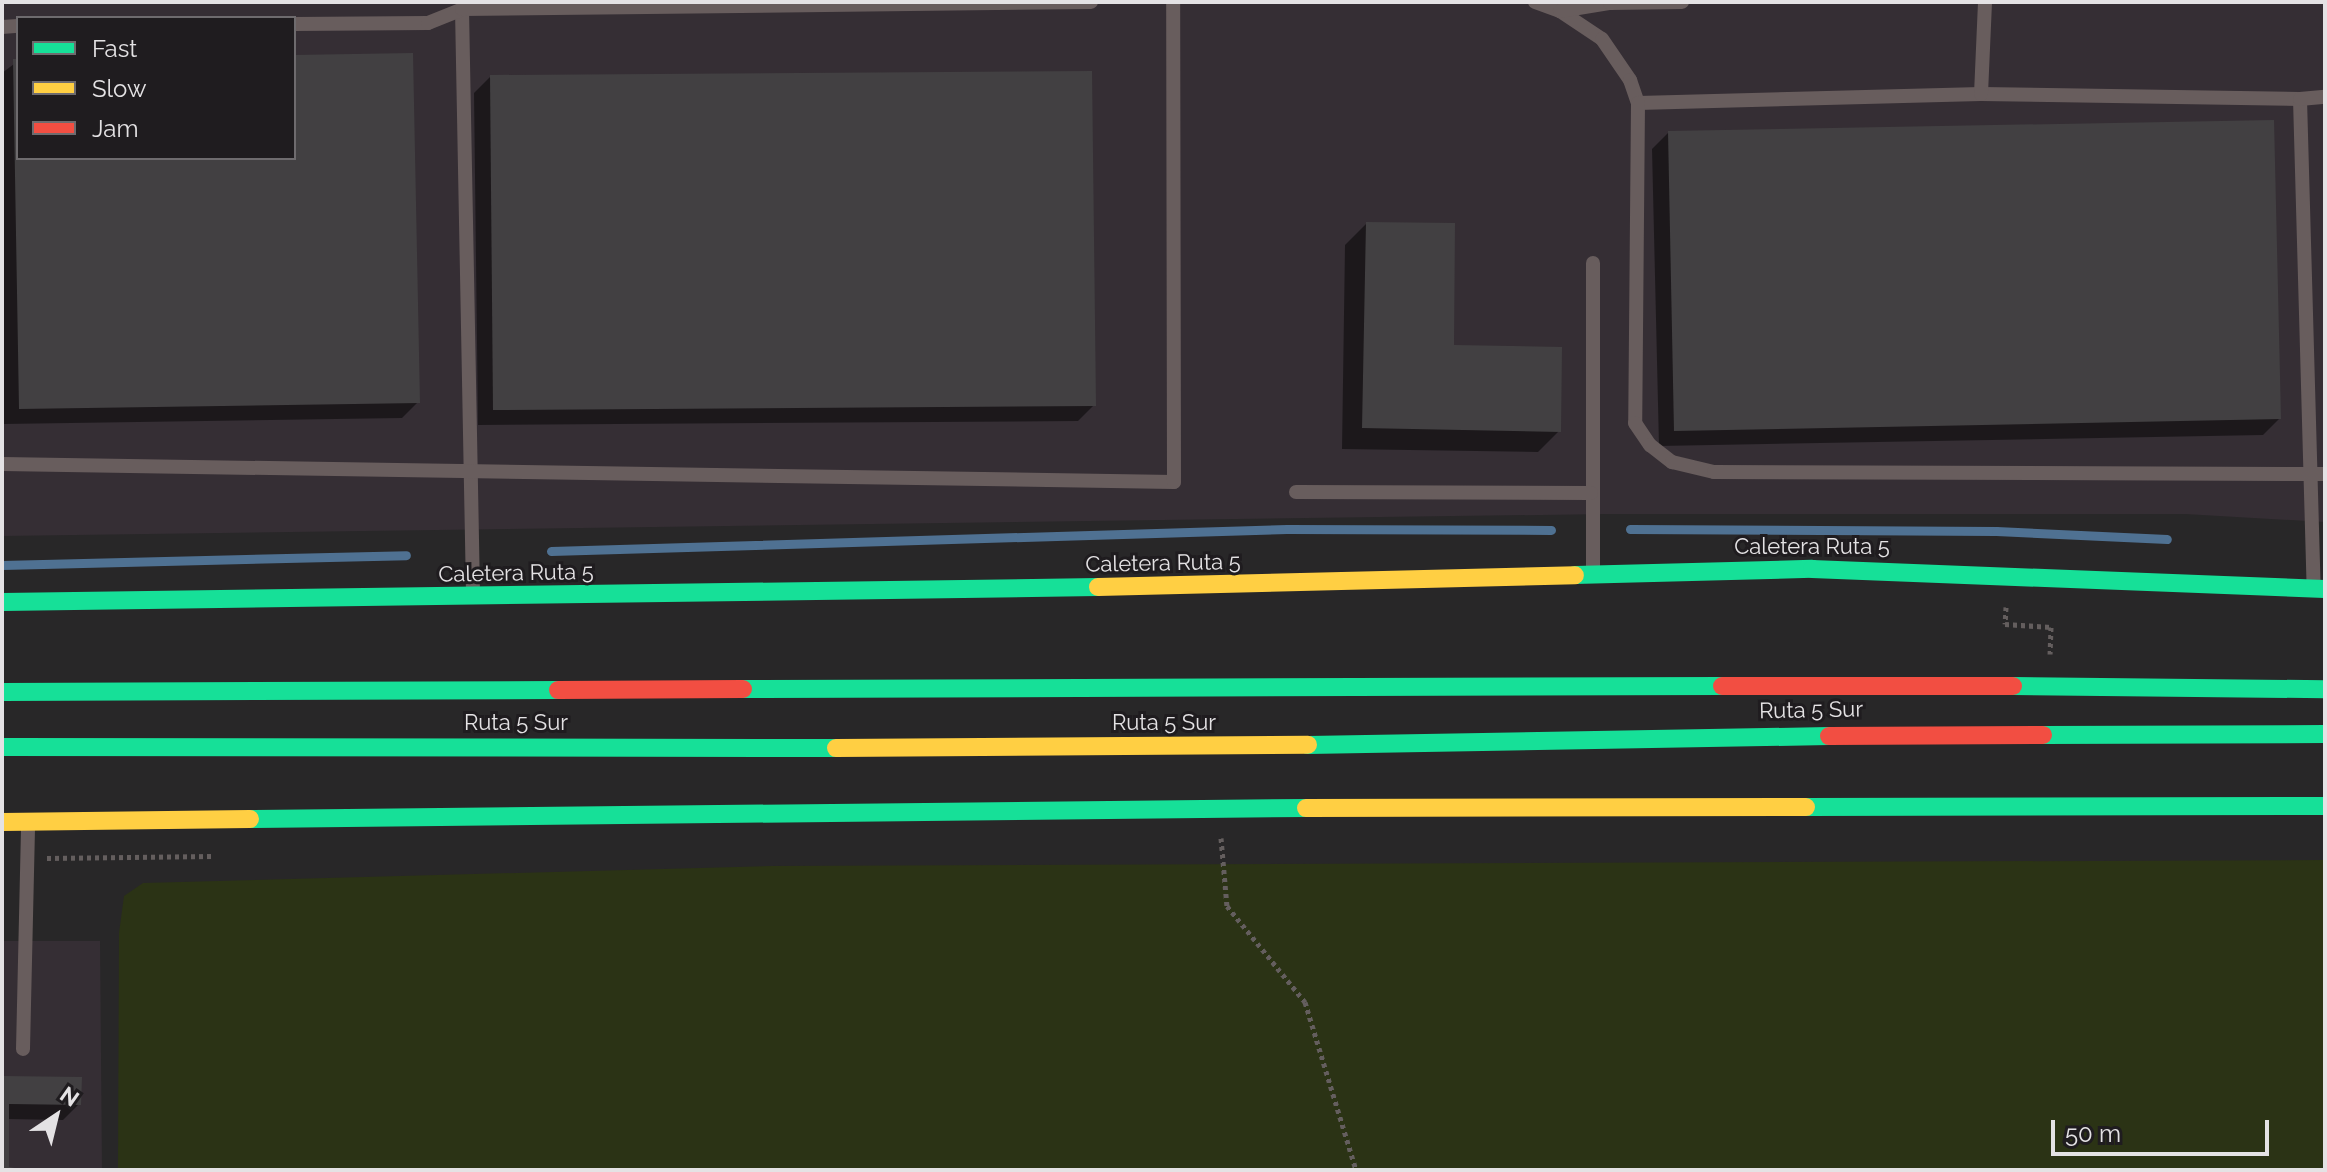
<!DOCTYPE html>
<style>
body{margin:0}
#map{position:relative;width:2327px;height:1172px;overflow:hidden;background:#282728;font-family:Raleway,sans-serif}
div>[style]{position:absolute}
.built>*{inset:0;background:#352e34}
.green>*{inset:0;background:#2b3315}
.shadow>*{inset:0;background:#0007}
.stream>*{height:9px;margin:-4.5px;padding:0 4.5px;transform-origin:4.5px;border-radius:4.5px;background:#4f7192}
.building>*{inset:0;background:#424042}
.path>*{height:5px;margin-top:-2.5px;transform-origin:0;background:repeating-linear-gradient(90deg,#645e5e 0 4px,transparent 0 8px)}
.lane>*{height:14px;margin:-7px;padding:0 7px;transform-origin:7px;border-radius:7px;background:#685d5d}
.fast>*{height:18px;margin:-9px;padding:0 9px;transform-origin:9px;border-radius:9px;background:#16e098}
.slow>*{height:18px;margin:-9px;padding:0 9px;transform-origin:9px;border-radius:9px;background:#ffcf43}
.jam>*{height:18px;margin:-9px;padding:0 9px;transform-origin:9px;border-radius:9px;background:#f24e42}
span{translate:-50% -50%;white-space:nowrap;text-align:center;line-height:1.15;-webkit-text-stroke:6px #1f1c1f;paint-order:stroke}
.street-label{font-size:22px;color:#e4e2e4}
.frame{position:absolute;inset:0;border:4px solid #e4e2e4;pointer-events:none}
.legend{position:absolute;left:16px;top:16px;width:280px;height:144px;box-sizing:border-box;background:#1f1c1f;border:2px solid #6e6b6e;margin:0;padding:10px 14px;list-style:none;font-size:24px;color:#e4e2e4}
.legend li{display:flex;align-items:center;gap:16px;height:40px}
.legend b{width:40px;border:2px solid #6e6b6e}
.north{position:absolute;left:16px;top:1076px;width:80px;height:80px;-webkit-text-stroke:6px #1f1c1f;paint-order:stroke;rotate:35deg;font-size:22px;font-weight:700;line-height:32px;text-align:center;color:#e4e2e4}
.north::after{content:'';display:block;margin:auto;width:28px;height:36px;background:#e4e2e4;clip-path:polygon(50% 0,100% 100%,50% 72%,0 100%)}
.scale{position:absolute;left:2051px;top:1120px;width:218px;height:36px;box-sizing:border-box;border:4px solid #e4e2e4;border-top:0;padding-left:10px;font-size:24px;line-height:28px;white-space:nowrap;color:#e4e2e4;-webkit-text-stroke:6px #1f1c1f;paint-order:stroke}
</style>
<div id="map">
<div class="built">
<div style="clip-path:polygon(evenodd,2px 2px,2325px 2px,2325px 522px,2185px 514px,1607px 514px,2px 536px,2px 2px,18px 18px,294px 18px,294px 158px,18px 158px,18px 18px)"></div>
<div style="clip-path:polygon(2px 941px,100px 941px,102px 1170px,2px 1170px)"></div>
</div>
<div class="green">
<div style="clip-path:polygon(2325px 860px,2325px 1170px,118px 1170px,119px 933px,124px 896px,143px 883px,772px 866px)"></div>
</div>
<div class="shadow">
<div style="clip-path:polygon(294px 57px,418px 402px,402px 418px,4px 424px,2px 73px,18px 61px,18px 158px,294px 158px)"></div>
<div style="clip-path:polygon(490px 77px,1094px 405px,1078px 421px,478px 425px,474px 93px)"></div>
<div style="clip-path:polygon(1668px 133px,2279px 419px,2263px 435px,1659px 446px,1652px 149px)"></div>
<div style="clip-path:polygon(1366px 224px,1452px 347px,1559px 431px,1538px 452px,1342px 449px,1345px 245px)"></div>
<div style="clip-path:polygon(2px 1078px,79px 1104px,63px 1120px,7px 1119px,7px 1169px,24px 1170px,2px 1170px)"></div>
</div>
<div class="stream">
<div style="left:1630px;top:529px;width:366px;rotate:0.3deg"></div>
<div style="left:1996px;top:531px;width:171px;rotate:2.7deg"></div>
<div style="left:551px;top:551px;width:736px;rotate:-1.71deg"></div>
<div style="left:1287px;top:529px;width:264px;rotate:0.2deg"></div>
<div style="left:2px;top:565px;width:404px;rotate:-1.4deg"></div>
</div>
<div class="building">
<div style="clip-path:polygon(413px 53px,420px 403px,19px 409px,13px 59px,18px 59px,18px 158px,294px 158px,294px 55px)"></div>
<div style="clip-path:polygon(1092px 71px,1096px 406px,493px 410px,490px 75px)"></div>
<div style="clip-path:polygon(2274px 120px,2281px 419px,1674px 431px,1668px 131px)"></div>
<div style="clip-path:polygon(1366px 222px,1455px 223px,1454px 345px,1562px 347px,1561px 432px,1362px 428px)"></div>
<div style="clip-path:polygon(2px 1076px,82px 1077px,81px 1105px,9px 1104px,9px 1167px,26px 1170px,2px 1170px)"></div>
</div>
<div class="path">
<div style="left:2006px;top:607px;width:17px;rotate:93deg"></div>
<div style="left:2005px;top:624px;width:46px;rotate:3.7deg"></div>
<div style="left:2051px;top:627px;width:27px;rotate:92deg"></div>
<div style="left:1221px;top:838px;width:68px;rotate:85deg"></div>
<div style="left:1227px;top:906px;width:124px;rotate:50.9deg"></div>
<div style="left:1305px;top:1002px;width:176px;rotate:73.1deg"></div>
<div style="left:47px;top:858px;width:166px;rotate:-0.7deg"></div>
</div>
<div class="lane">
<div style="left:1535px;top:2px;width:27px;rotate:20deg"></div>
<div style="left:1560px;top:11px;width:50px;rotate:33.7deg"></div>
<div style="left:1602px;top:39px;width:50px;rotate:55.7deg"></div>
<div style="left:1630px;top:80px;width:24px;rotate:71deg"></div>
<div style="left:1638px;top:103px;width:343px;rotate:-1.5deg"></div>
<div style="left:1981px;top:94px;width:319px;rotate:0.9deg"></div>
<div style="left:2300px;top:99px;width:489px;rotate:88.4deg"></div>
<div style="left:462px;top:9px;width:584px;rotate:88.92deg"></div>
<div style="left:1560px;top:11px;width:51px;rotate:-9.1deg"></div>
<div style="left:1610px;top:3px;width:72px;rotate:-0.8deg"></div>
<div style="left:294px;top:24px;width:134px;rotate:-0.4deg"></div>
<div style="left:428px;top:23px;width:37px;rotate:-22deg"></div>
<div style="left:462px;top:9px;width:629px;rotate:-0.64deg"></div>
<div style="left:2px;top:27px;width:16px;rotate:-4deg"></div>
<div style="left:1981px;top:94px;width:92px;rotate:-87.5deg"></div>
<div style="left:2300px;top:99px;width:25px;rotate:-5deg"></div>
<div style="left:1638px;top:103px;width:320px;rotate:90.5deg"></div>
<div style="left:1635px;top:423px;width:27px;rotate:56deg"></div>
<div style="left:1650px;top:445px;width:28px;rotate:38deg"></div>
<div style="left:1672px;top:462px;width:43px;rotate:13.4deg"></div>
<div style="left:1714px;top:472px;width:611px;rotate:0.19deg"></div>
<div style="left:1593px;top:263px;width:309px;rotate:90deg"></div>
<div style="left:2px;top:464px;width:1172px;rotate:0.88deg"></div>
<div style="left:1174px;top:482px;width:480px;rotate:-90.1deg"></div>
<div style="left:1296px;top:492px;width:295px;rotate:0.2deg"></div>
<div style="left:23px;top:1049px;width:227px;rotate:-88.7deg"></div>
</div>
<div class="fast">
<div style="left:1575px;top:575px;width:237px;rotate:-1.5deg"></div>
<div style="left:1812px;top:569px;width:513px;rotate:2.23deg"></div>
<div style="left:2px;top:602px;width:1096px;rotate:-0.78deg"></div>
<div style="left:2013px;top:686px;width:312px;rotate:0.6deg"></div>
<div style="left:743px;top:689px;width:979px;rotate:-0.18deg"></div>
<div style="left:2px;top:692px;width:556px;rotate:-0.21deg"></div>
<div style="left:2043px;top:735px;width:282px;rotate:-0.2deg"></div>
<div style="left:1308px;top:745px;width:521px;rotate:-0.99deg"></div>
<div style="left:2px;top:747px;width:834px;rotate:0.07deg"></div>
<div style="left:1806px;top:807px;width:519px;rotate:-0.11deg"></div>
<div style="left:250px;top:819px;width:1056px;rotate:-0.6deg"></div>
</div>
<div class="slow">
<div style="left:1098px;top:587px;width:477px;rotate:-1.4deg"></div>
<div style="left:836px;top:748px;width:472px;rotate:-0.4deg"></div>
<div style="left:1306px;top:808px;width:500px;rotate:-0.11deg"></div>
<div style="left:2px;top:822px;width:248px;rotate:-0.7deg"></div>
</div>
<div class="jam">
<div style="left:1722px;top:686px;width:291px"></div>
<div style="left:558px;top:690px;width:185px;rotate:-0.3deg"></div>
<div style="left:1829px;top:736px;width:214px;rotate:-0.3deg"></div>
</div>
<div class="street-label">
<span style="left:1812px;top:547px">Caletera Ruta 5</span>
<span style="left:1163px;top:563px;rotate:-1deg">Caletera Ruta 5</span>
<span style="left:516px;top:573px;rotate:-1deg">Caletera Ruta 5</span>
<span style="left:1811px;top:710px;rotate:-1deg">Ruta 5 Sur</span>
<span style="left:516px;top:723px">Ruta 5 Sur</span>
<span style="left:1164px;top:723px">Ruta 5 Sur</span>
</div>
<div class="frame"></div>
<ul class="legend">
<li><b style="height:10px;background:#16e098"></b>Fast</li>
<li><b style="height:10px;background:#ffcf43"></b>Slow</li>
<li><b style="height:10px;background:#f24e42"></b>Jam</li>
</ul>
<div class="north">N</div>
<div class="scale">50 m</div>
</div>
